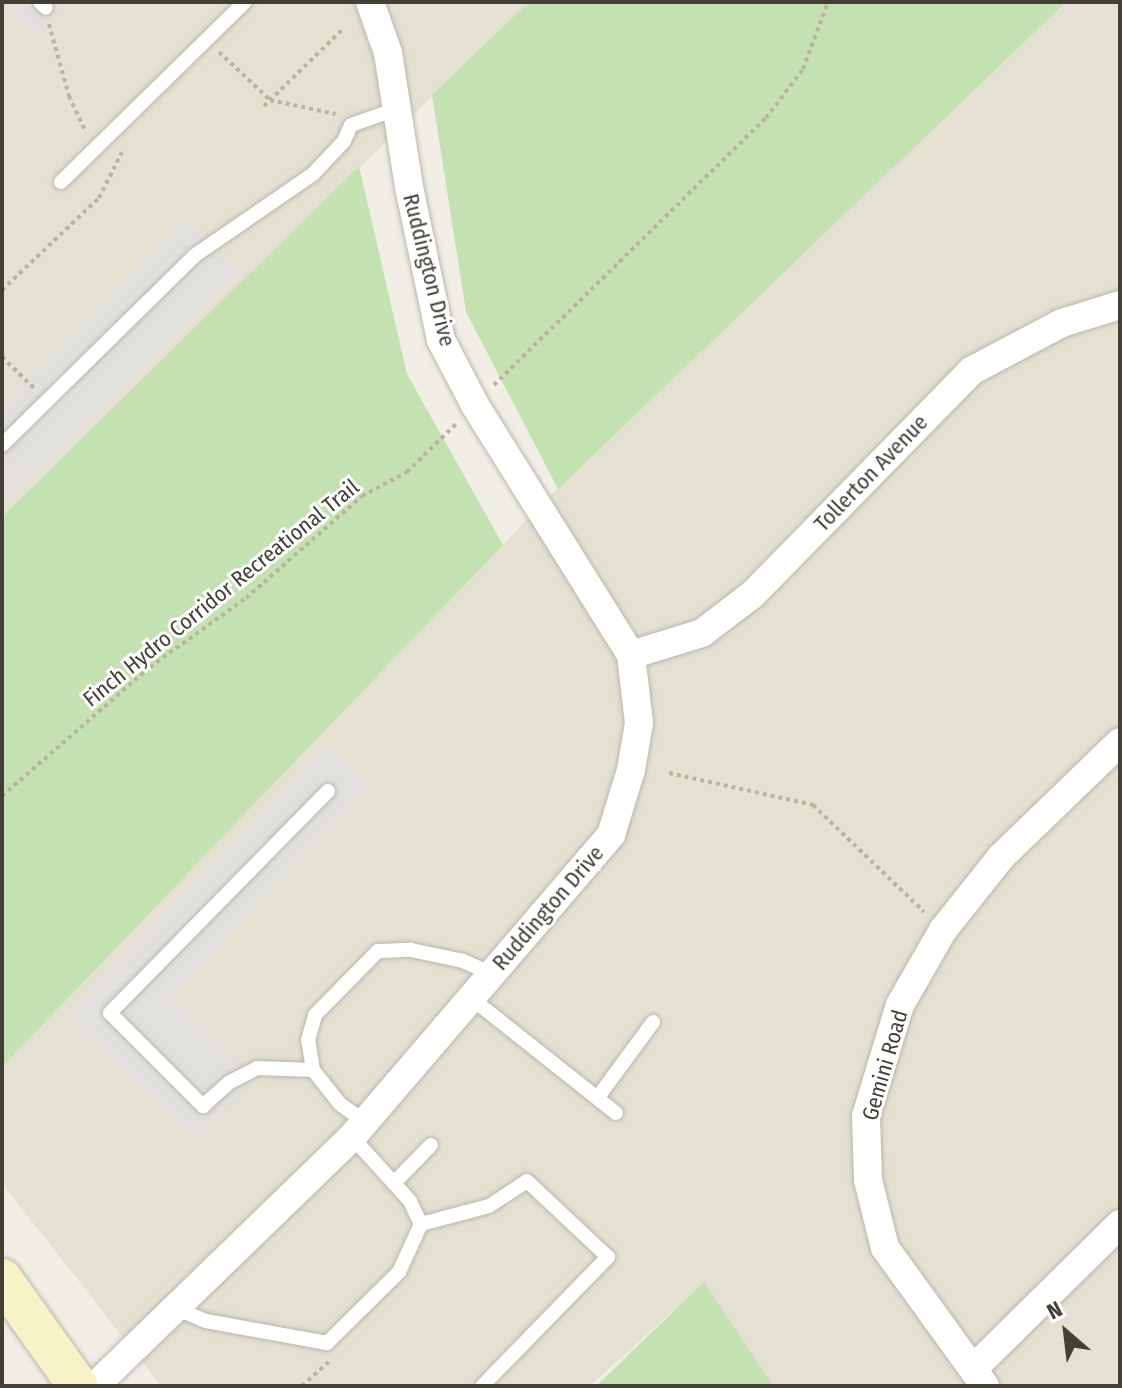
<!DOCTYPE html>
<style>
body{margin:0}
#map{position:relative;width:1122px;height:1388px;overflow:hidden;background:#f0eee5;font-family:"Fira Sans Condensed",sans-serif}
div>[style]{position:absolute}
.residential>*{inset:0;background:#e4e1d3}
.green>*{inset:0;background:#c4e1b1}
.parking>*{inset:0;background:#e1e0dc}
.path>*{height:4px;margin-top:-2px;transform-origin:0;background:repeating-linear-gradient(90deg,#bbb49b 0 4px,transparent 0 8px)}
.roads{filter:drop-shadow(0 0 2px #bbb7a8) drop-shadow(0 0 2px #bbb7a8)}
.service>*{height:14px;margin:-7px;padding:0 7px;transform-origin:7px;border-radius:7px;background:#fff}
.minor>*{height:28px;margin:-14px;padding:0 14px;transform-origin:14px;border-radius:14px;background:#fff}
.secondary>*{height:40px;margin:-20px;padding:0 20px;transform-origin:20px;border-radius:20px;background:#f8f3c6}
span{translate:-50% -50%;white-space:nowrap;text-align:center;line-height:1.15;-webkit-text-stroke:6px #fff;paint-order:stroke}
.street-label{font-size:22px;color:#423f35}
.frame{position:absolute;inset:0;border:4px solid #423f35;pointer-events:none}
.north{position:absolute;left:1026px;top:1292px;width:80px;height:80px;-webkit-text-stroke:6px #fff;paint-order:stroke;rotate:332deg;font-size:22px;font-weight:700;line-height:32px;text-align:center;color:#423f35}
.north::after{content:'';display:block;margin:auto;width:28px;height:36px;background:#423f35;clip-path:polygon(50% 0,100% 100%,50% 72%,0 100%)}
</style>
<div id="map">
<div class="residential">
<div style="clip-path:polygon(2px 2px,529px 2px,2px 517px)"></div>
<div style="clip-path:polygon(1062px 2px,1120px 2px,1120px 1386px,774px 1386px,704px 1283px,590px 1386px,161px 1386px,2px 1183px,2px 1067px,538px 508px)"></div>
</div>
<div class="green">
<div style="clip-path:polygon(529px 2px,1066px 2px,558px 489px,466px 312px,432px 95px)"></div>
<div style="clip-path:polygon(359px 166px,407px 374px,503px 545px,2px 1067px,2px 517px)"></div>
<div style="clip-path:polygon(704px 1282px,774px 1386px,596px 1386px)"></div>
</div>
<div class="parking">
<div style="clip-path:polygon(2px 2px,67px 2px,33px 37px)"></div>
<div style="clip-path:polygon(187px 218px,239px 271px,2px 501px,2px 406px)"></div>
<div style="clip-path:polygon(328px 744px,371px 785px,169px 997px,255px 1079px,196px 1140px,67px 1018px)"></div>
</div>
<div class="path">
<div style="left:49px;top:24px;width:75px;rotate:74.5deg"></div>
<div style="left:69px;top:96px;width:40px;rotate:65deg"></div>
<div style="left:219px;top:52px;width:70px;rotate:43.3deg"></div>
<div style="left:270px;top:100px;width:67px;rotate:12deg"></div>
<div style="left:264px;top:106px;width:109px;rotate:-44.3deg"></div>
<div style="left:2px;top:290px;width:134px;rotate:-43.5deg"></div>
<div style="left:99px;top:198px;width:51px;rotate:-63.4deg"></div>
<div style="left:2px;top:357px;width:46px;rotate:44.1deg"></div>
<div style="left:494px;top:385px;width:381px;rotate:-44.5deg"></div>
<div style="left:766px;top:118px;width:61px;rotate:-52.9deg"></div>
<div style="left:803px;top:69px;width:72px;rotate:-69.5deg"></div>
<div style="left:669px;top:773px;width:148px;rotate:12.5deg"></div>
<div style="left:813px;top:805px;width:154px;rotate:43.9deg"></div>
<div style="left:2px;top:796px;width:196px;rotate:-41.1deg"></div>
<div style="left:150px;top:667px;width:118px;rotate:-35.7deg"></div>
<div style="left:246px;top:598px;width:154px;rotate:-41.3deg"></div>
<div style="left:362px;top:496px;width:51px;rotate:-28.1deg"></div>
<div style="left:407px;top:472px;width:70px;rotate:-44.4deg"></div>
<div style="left:302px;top:1386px;width:38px;rotate:-42deg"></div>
</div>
<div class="roads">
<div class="service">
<div style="left:40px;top:2px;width:8px;rotate:45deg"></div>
<div style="left:61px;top:182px;width:257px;rotate:-44.4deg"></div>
<div style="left:2px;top:445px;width:269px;rotate:-44.5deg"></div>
<div style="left:194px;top:256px;width:145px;rotate:-34.6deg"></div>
<div style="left:313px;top:174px;width:45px;rotate:-46.8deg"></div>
<div style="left:344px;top:141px;width:17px;rotate:-66deg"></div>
<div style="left:351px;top:125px;width:49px;rotate:-19.2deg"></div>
<div style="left:328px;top:791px;width:311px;rotate:134.5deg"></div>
<div style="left:110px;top:1013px;width:132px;rotate:45deg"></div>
<div style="left:203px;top:1106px;width:36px;rotate:-42deg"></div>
<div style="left:230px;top:1082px;width:30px;rotate:-27deg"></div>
<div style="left:257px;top:1068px;width:56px;rotate:2deg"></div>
<div style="left:313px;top:1070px;width:30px;rotate:-99deg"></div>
<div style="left:308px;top:1040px;width:26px;rotate:-74deg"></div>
<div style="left:315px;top:1015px;width:90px;rotate:-45.5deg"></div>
<div style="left:378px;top:951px;width:33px;rotate:-2deg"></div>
<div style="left:411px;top:950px;width:53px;rotate:11.9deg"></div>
<div style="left:463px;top:961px;width:32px;rotate:24deg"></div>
<div style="left:471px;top:998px;width:185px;rotate:38.4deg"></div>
<div style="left:313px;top:1070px;width:43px;rotate:51.5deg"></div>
<div style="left:340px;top:1104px;width:31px;rotate:36deg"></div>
<div style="left:598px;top:1097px;width:93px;rotate:-53.7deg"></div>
<div style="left:394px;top:1183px;width:53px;rotate:-45.8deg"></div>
<div style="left:421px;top:1224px;width:70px;rotate:-14.8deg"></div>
<div style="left:489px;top:1206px;width:45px;rotate:-33.3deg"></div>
<div style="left:527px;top:1181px;width:111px;rotate:43.2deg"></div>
<div style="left:608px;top:1257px;width:180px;rotate:134.3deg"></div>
<div style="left:175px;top:1308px;width:34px;rotate:23deg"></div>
<div style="left:206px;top:1321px;width:123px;rotate:10.3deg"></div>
<div style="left:327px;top:1343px;width:101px;rotate:-44.6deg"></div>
<div style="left:399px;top:1272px;width:53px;rotate:-65.4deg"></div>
<div style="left:421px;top:1224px;width:25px;rotate:-116deg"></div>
<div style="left:410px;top:1201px;width:86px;rotate:-132.2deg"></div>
</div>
<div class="minor">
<div style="left:631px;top:655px;width:74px;rotate:-17.2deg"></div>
<div style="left:702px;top:633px;width:64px;rotate:-37.4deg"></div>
<div style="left:753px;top:594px;width:312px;rotate:-45.6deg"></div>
<div style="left:971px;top:371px;width:103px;rotate:-27.8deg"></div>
<div style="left:1062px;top:323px;width:61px;rotate:-17.2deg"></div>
<div style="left:974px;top:1368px;width:205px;rotate:-44.6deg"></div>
<div style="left:95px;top:1386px;width:358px;rotate:-44.1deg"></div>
<div style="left:352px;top:1137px;width:398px;rotate:-49.4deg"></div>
<div style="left:611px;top:835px;width:68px;rotate:-72.9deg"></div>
<div style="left:631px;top:770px;width:48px;rotate:-80.3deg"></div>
<div style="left:639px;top:723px;width:68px;rotate:-96.7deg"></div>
<div style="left:631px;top:655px;width:295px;rotate:-122deg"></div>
<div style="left:475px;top:405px;width:73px;rotate:-117.6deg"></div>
<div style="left:441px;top:340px;width:156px;rotate:-101.8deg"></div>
<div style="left:409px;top:187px;width:136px;rotate:-98.9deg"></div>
<div style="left:388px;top:53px;width:54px;rotate:-109.4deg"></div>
<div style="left:985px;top:1386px;width:170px;rotate:-125.9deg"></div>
<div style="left:885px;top:1248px;width:70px;rotate:-104deg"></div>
<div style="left:868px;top:1180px;width:64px;rotate:-91.8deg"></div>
<div style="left:866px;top:1116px;width:116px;rotate:-73deg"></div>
<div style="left:900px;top:1005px;width:86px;rotate:-60.2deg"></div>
<div style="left:943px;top:930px;width:93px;rotate:-51.5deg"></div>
<div style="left:1001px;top:857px;width:165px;rotate:-44deg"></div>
</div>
<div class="secondary">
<div style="left:2px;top:1279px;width:131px;rotate:54.6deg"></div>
</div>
</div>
<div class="street-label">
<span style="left:429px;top:270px;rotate:76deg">Ruddington Drive</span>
<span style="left:871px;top:473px;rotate:-46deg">Tollerton Avenue</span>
<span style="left:221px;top:593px;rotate:-39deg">Finch Hydro Corridor Recreational Trail</span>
<span style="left:548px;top:908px;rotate:-49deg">Ruddington Drive</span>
<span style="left:885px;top:1065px;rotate:-74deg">Gemini Road</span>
</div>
<div class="frame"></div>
<div class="north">N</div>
</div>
